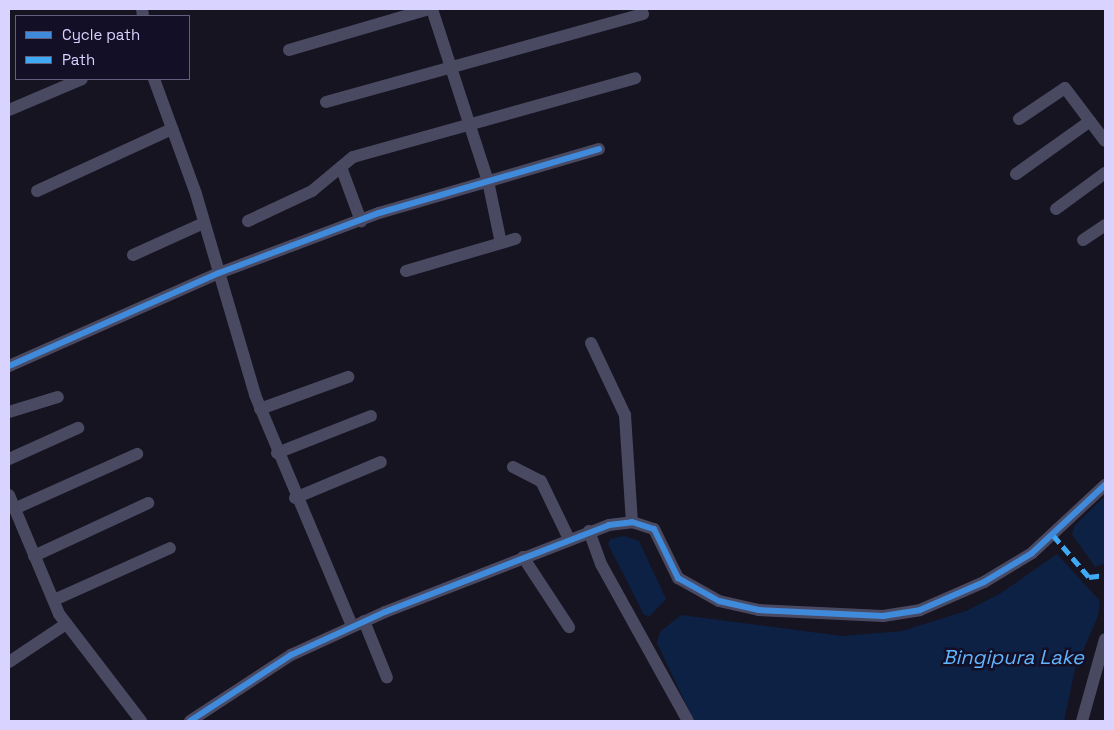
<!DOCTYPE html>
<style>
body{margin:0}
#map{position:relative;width:1114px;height:730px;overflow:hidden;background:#161421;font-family:"Space Grotesk",sans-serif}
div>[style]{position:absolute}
.water>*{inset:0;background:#0d2144}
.minor>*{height:12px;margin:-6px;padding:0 6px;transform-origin:6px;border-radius:6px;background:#4a4962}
.quiet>*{height:5px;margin-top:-2.5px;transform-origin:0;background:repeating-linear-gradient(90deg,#3fa9f5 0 10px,transparent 0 15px)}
.cycleway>*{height:6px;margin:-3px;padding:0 3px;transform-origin:3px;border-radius:3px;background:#408adc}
span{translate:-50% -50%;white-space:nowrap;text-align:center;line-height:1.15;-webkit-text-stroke:5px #130f26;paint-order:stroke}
.water-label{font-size:20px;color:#62b6ff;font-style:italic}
.frame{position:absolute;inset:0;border:10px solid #d9d4ff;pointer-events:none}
.legend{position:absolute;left:15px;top:15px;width:175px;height:65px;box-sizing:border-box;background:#130f26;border:1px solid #625e7d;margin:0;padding:6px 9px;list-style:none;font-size:15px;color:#d9d4ff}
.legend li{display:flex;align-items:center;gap:10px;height:25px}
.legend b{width:25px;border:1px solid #625e7d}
</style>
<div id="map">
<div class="water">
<div style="clip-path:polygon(1105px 496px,1105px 563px,1095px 567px,1072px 534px,1075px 525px)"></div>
<div style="clip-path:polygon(624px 536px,639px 541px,666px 599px,650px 616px,644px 615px,608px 544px,610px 539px)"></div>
<div style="clip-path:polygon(1057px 554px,1100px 601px,1098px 616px,1075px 669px,1064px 721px,694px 721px,657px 643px,660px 632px,681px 615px,842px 636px,902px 631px,966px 611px,1001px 593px)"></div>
</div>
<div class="minor">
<div style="left:142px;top:9px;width:7px;rotate:82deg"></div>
<div style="left:432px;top:9px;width:181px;rotate:72deg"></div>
<div style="left:488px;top:181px;width:63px;rotate:78.2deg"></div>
<div style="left:289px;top:50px;width:146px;rotate:-16.3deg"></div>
<div style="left:154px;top:79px;width:122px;rotate:69.9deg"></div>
<div style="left:196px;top:194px;width:209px;rotate:73.6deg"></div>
<div style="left:255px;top:395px;width:251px;rotate:67.2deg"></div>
<div style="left:326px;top:102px;width:329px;rotate:-15.5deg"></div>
<div style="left:9px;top:110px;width:79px;rotate:-23deg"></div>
<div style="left:1019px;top:119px;width:55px;rotate:-34deg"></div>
<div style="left:1065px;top:88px;width:66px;rotate:53deg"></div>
<div style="left:341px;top:167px;width:58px;rotate:69.7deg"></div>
<div style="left:1016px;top:174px;width:91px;rotate:-35.6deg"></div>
<div style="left:37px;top:191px;width:149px;rotate:-24.7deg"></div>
<div style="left:1056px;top:209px;width:61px;rotate:-36.3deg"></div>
<div style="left:248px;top:221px;width:71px;rotate:-25.1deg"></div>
<div style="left:312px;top:191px;width:53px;rotate:-39.7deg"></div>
<div style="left:353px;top:157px;width:293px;rotate:-15.6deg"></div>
<div style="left:1083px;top:240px;width:27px;rotate:-34deg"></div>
<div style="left:133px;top:255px;width:78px;rotate:-24.3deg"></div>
<div style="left:406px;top:271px;width:114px;rotate:-16.4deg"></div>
<div style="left:591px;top:343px;width:80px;rotate:64.7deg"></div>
<div style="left:625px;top:415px;width:107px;rotate:86.3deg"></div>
<div style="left:9px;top:366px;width:230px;rotate:-23.9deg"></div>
<div style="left:219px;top:273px;width:171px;rotate:-20.6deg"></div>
<div style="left:379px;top:213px;width:229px;rotate:-16.2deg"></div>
<div style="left:260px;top:409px;width:94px;rotate:-20deg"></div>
<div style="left:9px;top:412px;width:51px;rotate:-17deg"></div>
<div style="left:277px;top:453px;width:101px;rotate:-21.5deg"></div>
<div style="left:9px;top:459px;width:76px;rotate:-24.2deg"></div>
<div style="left:513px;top:467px;width:31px;rotate:27deg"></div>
<div style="left:541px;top:481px;width:64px;rotate:64.2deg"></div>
<div style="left:9px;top:495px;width:129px;rotate:67.2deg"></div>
<div style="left:59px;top:614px;width:135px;rotate:52.5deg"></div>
<div style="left:295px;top:498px;width:93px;rotate:-22.7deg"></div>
<div style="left:14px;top:509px;width:135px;rotate:-24.1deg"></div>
<div style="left:589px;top:531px;width:35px;rotate:70deg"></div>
<div style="left:601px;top:564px;width:179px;rotate:61deg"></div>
<div style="left:34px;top:556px;width:126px;rotate:-24.9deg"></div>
<div style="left:523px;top:557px;width:84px;rotate:56.7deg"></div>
<div style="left:54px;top:600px;width:127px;rotate:-24.1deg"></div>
<div style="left:364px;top:621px;width:61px;rotate:68deg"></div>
<div style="left:9px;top:662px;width:69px;rotate:-33.7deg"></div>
<div style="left:190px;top:721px;width:121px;rotate:-33.2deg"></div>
<div style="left:291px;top:655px;width:103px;rotate:-24.6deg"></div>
<div style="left:385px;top:612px;width:240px;rotate:-21.2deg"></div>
<div style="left:609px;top:525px;width:23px;rotate:-7deg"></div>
<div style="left:632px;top:522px;width:23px;rotate:18deg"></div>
<div style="left:654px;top:529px;width:55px;rotate:63.9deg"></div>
<div style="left:678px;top:578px;width:47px;rotate:29.3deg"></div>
<div style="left:719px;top:601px;width:41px;rotate:12.7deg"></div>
<div style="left:759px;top:610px;width:124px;rotate:2.8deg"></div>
<div style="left:883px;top:616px;width:37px;rotate:-9deg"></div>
<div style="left:920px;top:610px;width:70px;rotate:-23.6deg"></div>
<div style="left:984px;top:582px;width:56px;rotate:-31.1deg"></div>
<div style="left:1032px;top:553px;width:100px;rotate:-43deg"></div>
<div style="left:1082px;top:721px;width:85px;rotate:-74.3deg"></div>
</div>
<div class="quiet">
<div style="left:1053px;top:535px;width:55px;rotate:49.4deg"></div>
<div style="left:1089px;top:577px;width:16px;rotate:-7deg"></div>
</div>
<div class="cycleway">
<div style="left:9px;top:366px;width:230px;rotate:-23.9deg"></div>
<div style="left:219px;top:273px;width:171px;rotate:-20.6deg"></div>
<div style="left:379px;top:213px;width:229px;rotate:-16.2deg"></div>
<div style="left:190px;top:721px;width:121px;rotate:-33.2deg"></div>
<div style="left:291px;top:655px;width:103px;rotate:-24.6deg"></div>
<div style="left:385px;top:612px;width:240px;rotate:-21.2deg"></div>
<div style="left:609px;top:525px;width:23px;rotate:-7deg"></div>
<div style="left:632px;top:522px;width:23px;rotate:18deg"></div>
<div style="left:654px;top:529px;width:55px;rotate:63.9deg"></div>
<div style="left:678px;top:578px;width:47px;rotate:29.3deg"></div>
<div style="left:719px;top:601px;width:41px;rotate:12.7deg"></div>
<div style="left:759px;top:610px;width:124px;rotate:2.8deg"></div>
<div style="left:883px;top:616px;width:37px;rotate:-9deg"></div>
<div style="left:920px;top:610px;width:70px;rotate:-23.6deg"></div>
<div style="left:984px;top:582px;width:56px;rotate:-31.1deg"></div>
<div style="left:1032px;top:553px;width:100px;rotate:-43deg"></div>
</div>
<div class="water-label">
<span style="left:1013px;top:657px">Bingipura Lake</span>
</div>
<div class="frame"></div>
<ul class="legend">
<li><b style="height:6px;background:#408adc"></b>Cycle path</li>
<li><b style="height:6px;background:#3fa9f5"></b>Path</li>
</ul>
</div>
